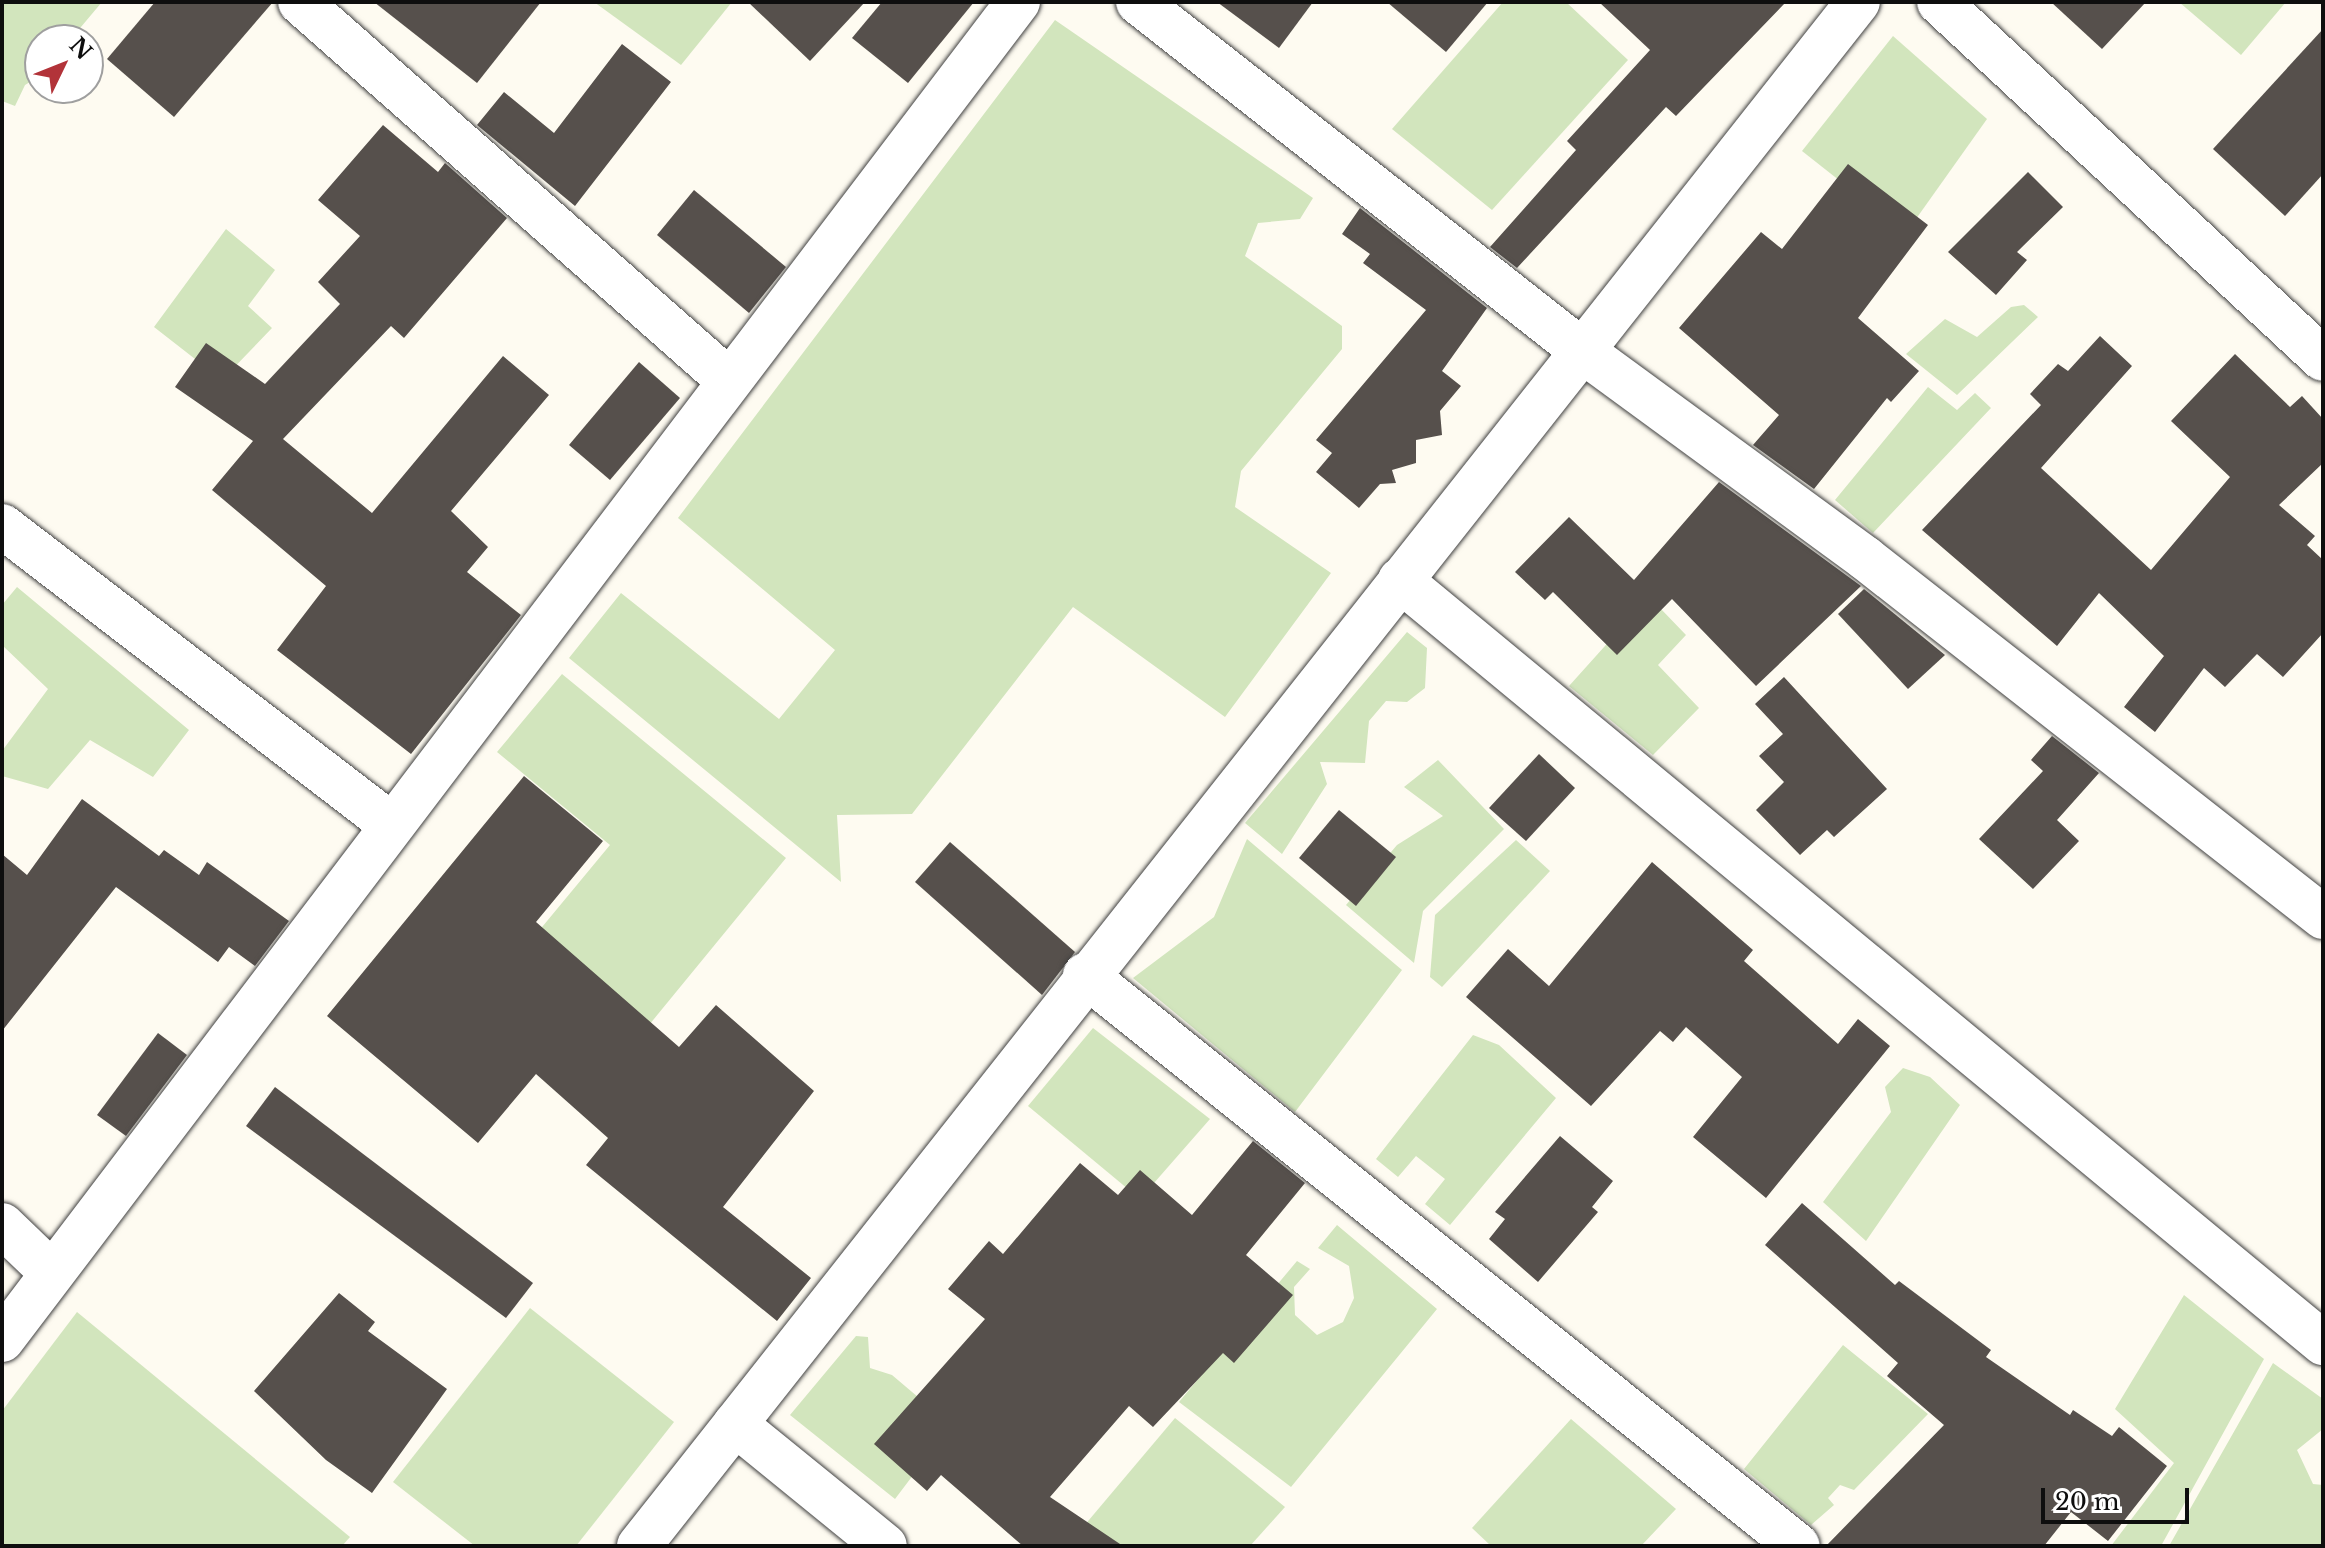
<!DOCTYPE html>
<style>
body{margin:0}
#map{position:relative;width:2325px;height:1548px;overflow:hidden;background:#fefbf1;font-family:"Libre Baskerville",serif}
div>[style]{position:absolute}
.green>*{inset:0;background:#d2e5bd}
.building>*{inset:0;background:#56504c}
.roads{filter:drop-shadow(0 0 2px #414141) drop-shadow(0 0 2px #414141)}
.minor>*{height:44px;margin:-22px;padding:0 22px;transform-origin:22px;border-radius:22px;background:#fff}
span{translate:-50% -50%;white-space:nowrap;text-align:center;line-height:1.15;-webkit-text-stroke:8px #fff;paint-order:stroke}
.frame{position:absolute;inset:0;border:4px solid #0e0e0e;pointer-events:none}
.north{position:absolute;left:24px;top:24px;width:80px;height:80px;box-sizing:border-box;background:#fff;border:2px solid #9f9f9f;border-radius:50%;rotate:47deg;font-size:22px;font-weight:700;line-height:32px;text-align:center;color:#0e0e0e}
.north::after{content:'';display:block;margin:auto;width:28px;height:36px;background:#b23339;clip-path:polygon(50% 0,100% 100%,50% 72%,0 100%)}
.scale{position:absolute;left:2041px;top:1488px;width:148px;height:36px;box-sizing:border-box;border:4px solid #0e0e0e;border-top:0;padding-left:10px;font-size:24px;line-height:28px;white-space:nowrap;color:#0e0e0e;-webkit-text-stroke:6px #fff;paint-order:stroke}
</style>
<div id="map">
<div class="green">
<div style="clip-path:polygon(2px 2px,102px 2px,70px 40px,40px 40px,40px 76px,25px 85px,15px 106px,2px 101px)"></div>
<div style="clip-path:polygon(594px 2px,732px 2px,681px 65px)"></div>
<div style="clip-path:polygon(1503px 2px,1566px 2px,1628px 60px,1492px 210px,1392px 129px)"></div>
<div style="clip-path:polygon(2179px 2px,2286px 2px,2241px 55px)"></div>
<div style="clip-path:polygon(1055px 20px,1313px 198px,1300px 219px,1258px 223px,1245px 256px,1342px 326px,1342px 349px,1241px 471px,1235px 507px,1331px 573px,1225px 717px,1073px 607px,912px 814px,837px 815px,841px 882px,569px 658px,621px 593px,779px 719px,835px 650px,678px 518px)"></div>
<div style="clip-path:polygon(1893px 36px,1987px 119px,1906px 233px,1802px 151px)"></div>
<div style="clip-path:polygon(226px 229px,275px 270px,248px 306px,272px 328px,222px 380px,154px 327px)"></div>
<div style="clip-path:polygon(2024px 305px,2038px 317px,1957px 395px,1906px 354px,1945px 319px,1977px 337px,2011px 307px)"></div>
<div style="clip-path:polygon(1928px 387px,1957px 410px,1975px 393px,1991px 408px,1873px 533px,1835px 500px)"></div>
<div style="clip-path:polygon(1634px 581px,1686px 635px,1658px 665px,1699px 708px,1653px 755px,1569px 686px,1631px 617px)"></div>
<div style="clip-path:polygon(17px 587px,189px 730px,153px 777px,90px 740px,48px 789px,2px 776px,2px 751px,48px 689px,2px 645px,2px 605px)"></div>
<div style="clip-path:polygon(1407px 632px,1427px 648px,1425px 688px,1407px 702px,1386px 701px,1369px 721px,1365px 763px,1320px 762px,1327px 784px,1282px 854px,1245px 823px)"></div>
<div style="clip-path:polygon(562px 674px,786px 858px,640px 1036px,528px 944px,610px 845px,497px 752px)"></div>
<div style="clip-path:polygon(1438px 760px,1504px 829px,1423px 911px,1414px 963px,1346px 905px,1397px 845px,1443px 816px,1404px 787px)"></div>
<div style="clip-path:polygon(1247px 839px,1402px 970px,1295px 1112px,1133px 978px,1214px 917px)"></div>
<div style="clip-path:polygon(1516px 840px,1550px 871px,1442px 987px,1430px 977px,1435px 915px)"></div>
<div style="clip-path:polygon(1093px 1028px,1210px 1119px,1140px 1199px,1028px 1106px)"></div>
<div style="clip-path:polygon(1473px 1035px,1499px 1045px,1556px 1098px,1450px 1225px,1425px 1204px,1445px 1179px,1416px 1156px,1398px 1177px,1376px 1159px)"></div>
<div style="clip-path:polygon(1903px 1068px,1930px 1077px,1960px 1105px,1866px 1241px,1823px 1202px,1891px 1112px,1885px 1087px)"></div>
<div style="clip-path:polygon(1337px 1225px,1437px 1309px,1291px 1487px,1179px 1402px,1297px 1261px,1310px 1269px,1294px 1287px,1295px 1315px,1317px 1335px,1343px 1322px,1354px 1298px,1349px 1266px,1318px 1248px)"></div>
<div style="clip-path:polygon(2184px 1295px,2264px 1359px,2161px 1546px,2111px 1546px,2174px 1463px,2115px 1409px)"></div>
<div style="clip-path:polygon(530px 1308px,674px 1422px,576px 1546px,475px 1546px,393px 1482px)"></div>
<div style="clip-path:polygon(77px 1312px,350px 1537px,342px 1546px,2px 1546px,2px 1411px)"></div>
<div style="clip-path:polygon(856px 1336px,868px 1337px,870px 1368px,892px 1375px,951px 1425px,895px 1499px,790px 1415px)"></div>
<div style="clip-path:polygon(1843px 1345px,1928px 1414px,1854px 1490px,1840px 1485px,1828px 1498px,1834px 1505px,1811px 1525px,1744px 1469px)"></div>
<div style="clip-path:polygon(2273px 1363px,2323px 1399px,2323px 1429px,2297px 1450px,2313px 1484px,2323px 1485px,2323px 1546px,2169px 1546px)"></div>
<div style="clip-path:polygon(1175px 1418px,1285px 1507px,1250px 1546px,1067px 1546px)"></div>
<div style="clip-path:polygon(1571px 1419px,1676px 1509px,1641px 1546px,1491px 1546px,1472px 1528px)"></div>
</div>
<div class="building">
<div style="clip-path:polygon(155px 2px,273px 2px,174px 117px,107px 59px)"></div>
<div style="clip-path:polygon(374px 2px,541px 2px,477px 83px)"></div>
<div style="clip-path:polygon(748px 2px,865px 2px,810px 61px)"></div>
<div style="clip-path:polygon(882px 2px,974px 2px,908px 83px,852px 38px)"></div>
<div style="clip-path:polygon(1217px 2px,1313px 2px,1279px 48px)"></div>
<div style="clip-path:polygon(1387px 2px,1488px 2px,1446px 52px)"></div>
<div style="clip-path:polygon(1599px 2px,1786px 2px,1676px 116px,1666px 107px,1517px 268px,1490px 247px,1576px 150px,1567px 141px,1650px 50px)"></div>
<div style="clip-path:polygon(2051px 2px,2146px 2px,2102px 49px)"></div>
<div style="clip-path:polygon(2323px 29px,2323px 174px,2285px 216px,2213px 149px)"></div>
<div style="clip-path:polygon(622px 44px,671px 82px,575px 206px,477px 125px,504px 92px,554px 133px)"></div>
<div style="clip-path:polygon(383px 125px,438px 172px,445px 163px,507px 218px,404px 338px,391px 326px,283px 439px,372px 513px,503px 356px,549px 395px,451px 511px,488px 547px,467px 572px,521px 615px,411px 754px,277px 650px,326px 586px,212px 490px,253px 441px,175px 387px,206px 343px,265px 384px,340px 304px,318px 282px,360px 236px,318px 200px)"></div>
<div style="clip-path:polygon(1848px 164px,1928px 225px,1858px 318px,1919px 371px,1891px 402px,1887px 398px,1814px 489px,1753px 445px,1779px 415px,1679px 328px,1761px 232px,1782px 249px)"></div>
<div style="clip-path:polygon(2028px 172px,2063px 207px,2017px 252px,2027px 260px,1996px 295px,1948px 252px)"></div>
<div style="clip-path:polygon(694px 190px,786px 267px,749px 313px,657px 235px)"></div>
<div style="clip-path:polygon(1360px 208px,1487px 308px,1442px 371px,1461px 386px,1440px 411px,1442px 435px,1416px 440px,1416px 463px,1392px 470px,1396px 483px,1380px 484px,1359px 508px,1316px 472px,1332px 453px,1316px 440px,1426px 310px,1363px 263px,1370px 254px,1342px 234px)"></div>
<div style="clip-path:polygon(2100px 336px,2132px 366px,2041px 468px,2151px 570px,2230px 477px,2171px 421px,2235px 354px,2290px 407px,2302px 396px,2323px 419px,2323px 463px,2279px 505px,2315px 536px,2307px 545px,2323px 560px,2323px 633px,2283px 677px,2257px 654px,2225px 687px,2204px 668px,2155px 732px,2124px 707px,2164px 656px,2099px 593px,2057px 646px,1922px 530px,2041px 405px,2030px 394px,2058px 364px,2068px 371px)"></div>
<div style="clip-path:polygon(639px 362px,680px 398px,610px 480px,569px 445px)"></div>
<div style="clip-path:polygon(1719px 482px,1861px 586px,1756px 686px,1672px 599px,1617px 655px,1553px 592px,1545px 600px,1515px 572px,1569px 517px,1634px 580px)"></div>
<div style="clip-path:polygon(1864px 589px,1945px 655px,1908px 689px,1838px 614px)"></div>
<div style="clip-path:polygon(1784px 677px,1887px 789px,1834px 837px,1827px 830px,1800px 855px,1756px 810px,1784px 782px,1759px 756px,1783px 734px,1755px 704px)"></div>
<div style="clip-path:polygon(2052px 736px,2099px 773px,2057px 820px,2079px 841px,2033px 889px,1979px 839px,2043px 771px,2031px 760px)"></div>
<div style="clip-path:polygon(1539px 754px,1575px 788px,1526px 841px,1489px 808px)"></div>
<div style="clip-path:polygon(524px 776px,603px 841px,536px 922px,679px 1047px,716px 1005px,814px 1091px,723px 1207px,811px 1278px,777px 1321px,586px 1165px,608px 1138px,536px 1074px,478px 1143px,327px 1016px)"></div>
<div style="clip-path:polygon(82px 799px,159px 856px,164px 850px,199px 875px,207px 862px,289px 921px,255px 966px,229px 947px,218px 962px,116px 887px,2px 1031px,2px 854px,27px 875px)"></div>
<div style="clip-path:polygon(1339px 810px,1396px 857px,1356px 906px,1299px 858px)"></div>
<div style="clip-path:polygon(950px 842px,1075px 952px,1042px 995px,915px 882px)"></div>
<div style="clip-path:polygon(1652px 862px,1753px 950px,1744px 961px,1838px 1044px,1858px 1019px,1890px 1046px,1766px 1198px,1693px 1137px,1742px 1077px,1686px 1027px,1673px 1042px,1660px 1031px,1591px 1106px,1466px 997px,1508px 949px,1549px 986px)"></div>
<div style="clip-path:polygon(158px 1033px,187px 1055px,126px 1136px,97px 1115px)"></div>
<div style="clip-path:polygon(275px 1087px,533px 1283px,506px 1318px,246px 1126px)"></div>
<div style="clip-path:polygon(1560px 1136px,1613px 1181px,1592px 1207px,1598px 1212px,1538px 1282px,1489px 1239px,1505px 1219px,1495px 1212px)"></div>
<div style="clip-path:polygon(1253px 1141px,1305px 1183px,1246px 1255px,1293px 1295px,1234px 1363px,1223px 1353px,1153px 1427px,1129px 1406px,1050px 1497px,1123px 1546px,1023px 1546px,941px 1475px,927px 1491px,874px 1444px,985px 1319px,948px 1289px,989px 1241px,1003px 1254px,1080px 1163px,1118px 1195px,1140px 1170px,1192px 1215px)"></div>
<div style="clip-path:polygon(1802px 1203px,1895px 1285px,1899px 1281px,1991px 1350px,1986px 1357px,2070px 1415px,2073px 1410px,2112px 1436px,2119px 1427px,2167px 1466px,2108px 1541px,2071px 1512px,2044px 1546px,1826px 1546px,1944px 1425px,1887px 1376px,1898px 1363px,1765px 1245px)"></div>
<div style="clip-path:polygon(339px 1293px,375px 1322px,368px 1331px,447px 1389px,372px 1493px,326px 1460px,254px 1391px)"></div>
</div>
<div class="roads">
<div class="minor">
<div style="left:300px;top:2px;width:570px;rotate:41.44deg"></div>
<div style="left:1138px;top:2px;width:563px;rotate:38.15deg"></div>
<div style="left:1581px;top:350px;width:352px;rotate:36.2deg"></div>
<div style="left:1865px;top:558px;width:582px;rotate:38.09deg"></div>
<div style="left:1939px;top:2px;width:524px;rotate:42.91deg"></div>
<div style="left:2px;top:526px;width:489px;rotate:37.5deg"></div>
<div style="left:1400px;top:580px;width:1198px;rotate:39.58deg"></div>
<div style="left:1085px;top:975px;width:913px;rotate:38.69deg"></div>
<div style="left:2px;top:1225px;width:68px;rotate:43.8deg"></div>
<div style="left:2px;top:1340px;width:1680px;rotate:-52.79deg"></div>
<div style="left:735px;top:1424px;width:193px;rotate:39.1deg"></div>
<div style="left:639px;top:1546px;width:1967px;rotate:-51.71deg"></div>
</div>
</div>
<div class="frame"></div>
<div class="north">N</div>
<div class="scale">20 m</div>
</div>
